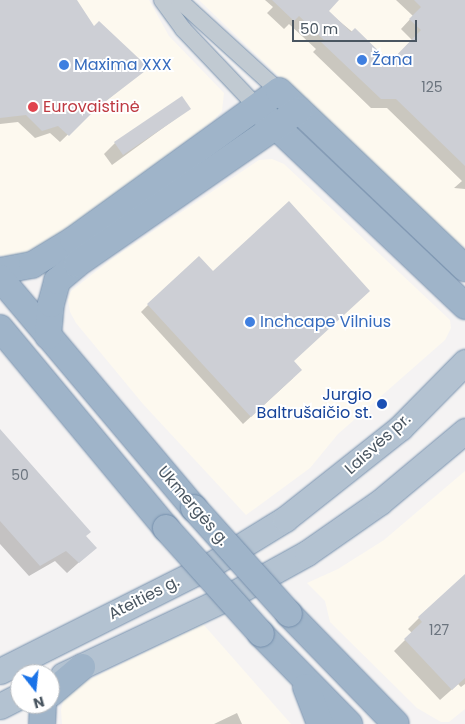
<!DOCTYPE html>
<meta charset="utf-8">
<style>
body{margin:0}
#map{position:relative;width:465px;height:724px;overflow:hidden;background:#f5f3f3;font-family:Poppins,sans-serif}
div>[style]{position:absolute}
.commercial>*{inset:0;background:#fdf9ef}
.shadow>*{inset:0;background:#0003}
.building>*{inset:0;background:#cdcfd5}
.roads{filter:drop-shadow(0 0 1px #7690ad) drop-shadow(0 0 1px #7690ad)}
.minor>*{height:16px;margin:-8px;padding:0 8px;transform-origin:8px;border-radius:8px;background:#c1cad2}
.primary>*{height:25px;margin:-12.5px;padding:0 12.5px;transform-origin:12.5px;border-radius:12.5px;background:#b3c2d1}
.trunk>*{height:26px;margin:-13px;padding:0 13px;transform-origin:13px;border-radius:13px;background:#9fb4c9}
.bridges{filter:drop-shadow(0 0 1px #7690ad) drop-shadow(0 0 1px #7690ad)}
.trunk-bridge>*{height:26px;margin:-13px;padding:0 13px;transform-origin:13px;border-radius:13px;background:#9fb4c9}
.dots>*{width:14px;height:14px;translate:-50% -50%;box-sizing:border-box;border:2px solid #fff;border-radius:50%}
span{translate:-50% -50%;white-space:nowrap;text-align:center;line-height:1.15;-webkit-text-stroke:4px #fff;paint-order:stroke}
.number-label{font-size:14px;color:#6b747e}
.number-label span{-webkit-text-stroke-width:0}
.shop-label{font-size:16px;color:#366cbe}
.left{translate:0 -50%;text-align:left}
.health-label{font-size:16px;color:#be3a42}
.transit-label{font-size:16px;color:#164399}
.right{translate:-100% -50%;text-align:right}
.street-label{font-size:16px;color:#4a5661}
.north{position:absolute;left:10px;top:664px;width:50px;height:50px;box-sizing:border-box;background:#fff;border:1px solid #b7bbc0;border-radius:50%;rotate:164deg;font-size:14px;font-weight:700;line-height:20px;text-align:center;color:#4a5661}
.north::after{content:'';display:block;margin:auto;width:18px;height:22px;background:#1a73e8;clip-path:polygon(50% 0,100% 100%,50% 72%,0 100%)}
.scale{position:absolute;left:292px;top:20px;width:125px;height:22px;box-sizing:border-box;border:2px solid #4a5661;border-top:0;padding-left:6px;font-size:15px;line-height:18px;white-space:nowrap;color:#4a5661;-webkit-text-stroke:4px #fff;paint-order:stroke}
</style>
<div id="map">
<div class="commercial">
<div style="clip-path:polygon(0 0,149px 0,169px 36px,224px 93px,222px 111px,212px 122px,57px 237px,10px 261px,0 255px)"></div>
<div style="clip-path:polygon(199px 0,465px 0,465px 255px,201px 2px)"></div>
<div style="clip-path:polygon(272px 159px,284px 164px,450px 320px,451px 328px,445px 340px,338px 434px,310px 468px,246px 515px,143px 404px,76px 323px,70px 312px,68px 300px,71px 291px,113px 258px,259px 160px)"></div>
<div style="clip-path:polygon(465px 471px,465px 709px,449px 722px,441px 722px,417px 708px,330px 622px,325px 601px,307px 583px,338px 569px,384px 540px)"></div>
<div style="clip-path:polygon(203px 624px,291px 724px,62px 724px,61px 710px,64px 697px,76px 686px)"></div>
</div>
<div class="shadow">
<div style="clip-path:polygon(0 0,75px 0,94px 28px,147px 68px,88px 115px,60px 142px,50px 133px,35px 138px,18px 122px,0 124px)"></div>
<div style="clip-path:polygon(265px 0,337px 0,327px 11px,390px 63px,412px 40px,401px 29px,413px 16px,396px 0,465px 0,465px 189px,454px 188px,462px 181px,387px 108px,371px 108px,313px 52px,316px 49px,289px 24px,284px 29px,267px 13px,273px 7px)"></div>
<div style="clip-path:polygon(189px 109px,112px 165px,104px 154px,115px 143px)"></div>
<div style="clip-path:polygon(213px 273px,292px 361px,293px 378px,243px 424px,141px 312px,148px 305px)"></div>
<div style="clip-path:polygon(0 431px,95px 548px,67px 573px,55px 561px,29px 576px,0 544px)"></div>
<div style="clip-path:polygon(465px 584px,465px 684px,461px 687px,458px 684px,440px 700px,394px 651px,412px 633px,408px 629px,419px 618px)"></div>
<div style="clip-path:polygon(237px 713px,242px 724px,214px 724px)"></div>
</div>
<div class="building">
<div style="clip-path:polygon(0 0,77px 0,94px 26px,99px 21px,149px 68px,97px 108px,69px 136px,58px 126px,42px 131px,26px 115px,0 118px)"></div>
<div style="clip-path:polygon(272px 0,339px 0,329px 11px,351px 32px,355px 28px,390px 62px,421px 30px,409px 19px,421px 7px,414px 0,465px 0,465px 166px,396px 99px,381px 99px,321px 42px,324px 40px,299px 16px,294px 21px)"></div>
<div style="clip-path:polygon(182px 96px,191px 109px,123px 155px,114px 142px)"></div>
<div style="clip-path:polygon(289px 201px,370px 291px,294px 361px,302px 370px,251px 417px,147px 304px,199px 256px,213px 271px)"></div>
<div style="clip-path:polygon(0 429px,91px 532px,86px 536px,97px 548px,79px 563px,66px 551px,40px 566px,0 521px)"></div>
<div style="clip-path:polygon(465px 574px,465px 678px,452px 690px,404px 639px,422px 622px,418px 617px)"></div>
</div>
<div class="roads">
<div class="minor">
<div style="left:162px;top:0;width:36px;rotate:54deg"></div>
<div style="left:183px;top:29px;width:109px;rotate:46.5deg"></div>
<div style="left:179px;top:0;width:135px;rotate:42.3deg"></div>
</div>
<div class="primary">
<div style="left:0;top:671px;width:232px;rotate:-26.7deg"></div>
<div style="left:207px;top:567px;width:92px;rotate:-31.6deg"></div>
<div style="left:285px;top:519px;width:147px;rotate:-38.4deg"></div>
<div style="left:400px;top:428px;width:93px;rotate:-45.4deg"></div>
<div style="left:63px;top:675px;width:178px;rotate:-25.3deg"></div>
<div style="left:224px;top:599px;width:95px;rotate:-29deg"></div>
<div style="left:307px;top:553px;width:89px;rotate:-34.9deg"></div>
<div style="left:380px;top:502px;width:111px;rotate:-39.9deg"></div>
<div style="left:0;top:706px;width:22px;rotate:-27deg"></div>
</div>
<div class="trunk">
<div style="left:265px;top:116px;width:276px;rotate:43.5deg"></div>
<div style="left:0;top:271px;width:33px;rotate:-11deg"></div>
<div style="left:32px;top:265px;width:48px;rotate:-31.4deg"></div>
<div style="left:73px;top:240px;width:254px;rotate:-35.9deg"></div>
<div style="left:279px;top:91px;width:257px;rotate:43.6deg"></div>
<div style="left:0;top:278px;width:301px;rotate:49.9deg"></div>
<div style="left:0;top:328px;width:260px;rotate:50.3deg"></div>
<div style="left:48px;top:336px;width:32px;rotate:-85deg"></div>
<div style="left:51px;top:304px;width:24px;rotate:-75deg"></div>
<div style="left:57px;top:281px;width:26px;rotate:-40deg"></div>
<div style="left:77px;top:264px;width:270px;rotate:-34.7deg"></div>
<div style="left:289px;top:614px;width:153px;rotate:45.8deg"></div>
<div style="left:261px;top:634px;width:126px;rotate:45.6deg"></div>
<div style="left:306px;top:687px;width:40px;rotate:69deg"></div>
<div style="left:50px;top:694px;width:42px;rotate:-40.2deg"></div>
<div style="left:42px;top:724px;width:20px;rotate:-87deg"></div>
</div>
</div>
<div class="bridges">
<div class="trunk-bridge">
<div style="left:194px;top:508px;width:142px;rotate:48.1deg"></div>
<div style="left:166px;top:528px;width:142px;rotate:48.1deg"></div>
</div>
</div>
<div class="dots">
<div style="left:362px;top:60px;background:#3f7fe0"></div>
<div style="left:64px;top:65px;background:#3f7fe0"></div>
<div style="left:33px;top:107px;background:#e0444e"></div>
<div style="left:250px;top:322px;background:#3f7fe0"></div>
<div style="left:382px;top:404px;background:#1a4fb4"></div>
</div>
<div class="number-label">
<span style="left:432px;top:87px">125</span>
<span style="left:20px;top:475px">50</span>
<span style="left:439px;top:630px">127</span>
</div>
<div class="shop-label">
<span class="left" style="left:372px;top:60px">Žana</span>
<span class="left" style="left:74px;top:65px">Maxima XXX</span>
<span class="left" style="left:260px;top:322px">Inchcape Vilnius</span>
</div>
<div class="health-label">
<span class="left" style="left:43px;top:107px">Eurovaistinė</span>
</div>
<div class="transit-label">
<span class="right" style="left:372px;top:404px">Jurgio<br>Baltrušaičio st.</span>
</div>
<div class="street-label">
<span style="left:378px;top:444px;rotate:-42deg">Laisvės pr.</span>
<span style="left:193px;top:506px;rotate:49deg">Ukmergės g.</span>
<span style="left:144px;top:598px;rotate:-27deg">Ateities g.</span>
</div>
<div class="north">N</div>
<div class="scale">50 m</div>
</div>
